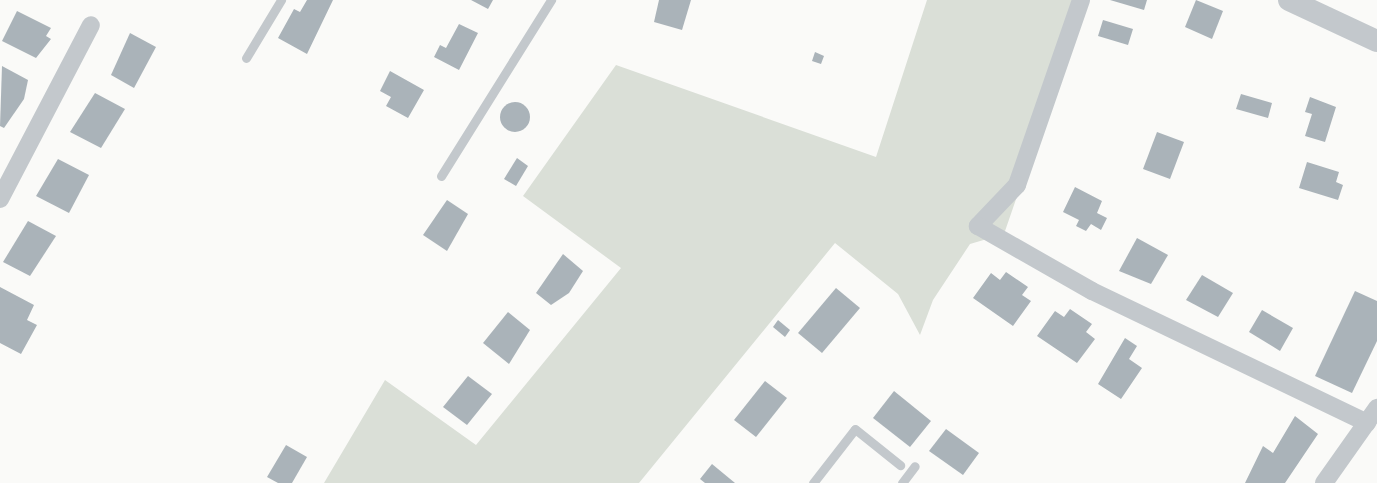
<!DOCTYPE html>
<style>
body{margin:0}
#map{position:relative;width:1377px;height:483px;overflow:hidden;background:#fafaf8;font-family:"Open Sans",sans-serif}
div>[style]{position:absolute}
.green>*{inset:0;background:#dadfd7}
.building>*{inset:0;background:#aab3b9}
.round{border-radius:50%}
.service>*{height:9px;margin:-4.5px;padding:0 4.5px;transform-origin:4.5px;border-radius:4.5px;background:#c3c8cc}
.minor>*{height:18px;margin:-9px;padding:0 9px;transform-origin:9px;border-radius:9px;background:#c3c8cc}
.tertiary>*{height:22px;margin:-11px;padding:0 11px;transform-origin:11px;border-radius:11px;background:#c3c8cc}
span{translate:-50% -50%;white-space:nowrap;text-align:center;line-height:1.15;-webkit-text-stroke:6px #fff;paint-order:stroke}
</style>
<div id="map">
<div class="green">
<div style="clip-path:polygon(927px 0,1085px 0,1004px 234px,970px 244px,933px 300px,920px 335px,898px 294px,835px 243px,639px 483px,324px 483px,385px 380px,476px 445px,621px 268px,523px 196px,616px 65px,876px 157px)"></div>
</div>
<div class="building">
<div style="clip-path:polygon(307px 0,333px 0,307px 54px,278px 38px,294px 9px,300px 12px)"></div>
<div style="clip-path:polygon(471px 0,493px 0,488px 9px)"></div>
<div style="clip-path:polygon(659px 0,691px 0,682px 30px,654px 22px)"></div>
<div style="clip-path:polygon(1110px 0,1147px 0,1144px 10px)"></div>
<div style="clip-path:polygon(1196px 0,1223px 11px,1212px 39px,1185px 27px)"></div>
<div style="clip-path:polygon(17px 11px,51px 28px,46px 36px,51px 39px,36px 58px,2px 41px)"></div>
<div style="clip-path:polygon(1103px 20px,1133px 29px,1128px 45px,1098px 36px)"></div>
<div style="clip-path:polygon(459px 24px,478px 33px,459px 70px,434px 57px,440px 45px,446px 48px)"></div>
<div style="clip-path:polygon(130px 33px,156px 47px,134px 88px,111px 75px)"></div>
<div style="clip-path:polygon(815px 52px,824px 56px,821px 64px,812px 61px)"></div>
<div style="clip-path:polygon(2px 66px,28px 80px,24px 99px,4px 128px,0 126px)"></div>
<div style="clip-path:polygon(390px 71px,424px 90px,408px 118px,386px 106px,391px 97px,380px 91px)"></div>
<div style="clip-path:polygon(95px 93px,125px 109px,101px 148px,70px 132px)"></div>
<div style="clip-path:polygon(1241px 94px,1272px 103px,1268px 118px,1236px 109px)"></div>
<div style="clip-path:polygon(1310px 97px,1336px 107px,1325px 142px,1305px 136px,1312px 114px,1305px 112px)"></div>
<div class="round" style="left:500px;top:102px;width:30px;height:30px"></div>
<div style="clip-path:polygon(1157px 132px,1184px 142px,1170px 179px,1143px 169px)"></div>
<div style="clip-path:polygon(517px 158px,528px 166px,516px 186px,504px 179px)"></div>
<div style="clip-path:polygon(58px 159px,89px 175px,69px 213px,36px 196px)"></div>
<div style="clip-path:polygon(1307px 162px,1339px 172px,1336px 182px,1343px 185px,1338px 200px,1299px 188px)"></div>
<div style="clip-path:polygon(1075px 187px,1102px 201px,1097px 213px,1107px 218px,1101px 230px,1091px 224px,1086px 231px,1076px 226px,1079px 220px,1063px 212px)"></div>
<div style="clip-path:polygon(447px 200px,468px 214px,447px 251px,423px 235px)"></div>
<div style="clip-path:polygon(28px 221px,56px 236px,30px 276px,3px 262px)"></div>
<div style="clip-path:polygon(1137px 238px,1168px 255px,1151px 284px,1119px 271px)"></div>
<div style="clip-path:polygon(563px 254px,583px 271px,569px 293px,551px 305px,536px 293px)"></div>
<div style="clip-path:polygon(1006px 272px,1028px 287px,1022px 295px,1031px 301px,1013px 326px,973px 298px,991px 273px,1000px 280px)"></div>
<div style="clip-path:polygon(1202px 275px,1233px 293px,1218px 317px,1186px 300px)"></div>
<div style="clip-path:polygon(0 287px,34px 305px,27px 320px,37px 325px,21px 354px,0 343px)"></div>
<div style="clip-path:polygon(836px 288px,860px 308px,822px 353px,798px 333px)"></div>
<div style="clip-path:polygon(1355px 291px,1377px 301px,1377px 341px,1352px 393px,1315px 376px)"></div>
<div style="clip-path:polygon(1070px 309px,1092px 324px,1086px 332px,1095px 339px,1077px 363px,1037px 336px,1055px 311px,1064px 317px)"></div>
<div style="clip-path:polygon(1262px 310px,1293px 328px,1280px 351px,1249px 332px)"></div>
<div style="clip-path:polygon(508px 312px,530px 330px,509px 364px,483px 343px)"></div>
<div style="clip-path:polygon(778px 320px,790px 330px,785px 337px,773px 327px)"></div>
<div style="clip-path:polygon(1125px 338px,1137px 346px,1129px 359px,1142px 368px,1121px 399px,1098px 384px)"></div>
<div style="clip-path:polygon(468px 376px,492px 394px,467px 425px,443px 407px)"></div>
<div style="clip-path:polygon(765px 381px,787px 398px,756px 437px,734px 420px)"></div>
<div style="clip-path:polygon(894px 391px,931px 421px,910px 447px,873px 418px)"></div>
<div style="clip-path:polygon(1295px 416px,1318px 434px,1285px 483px,1245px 483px,1263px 446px,1273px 453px)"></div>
<div style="clip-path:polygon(946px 429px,979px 453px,963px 475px,929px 451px)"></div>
<div style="clip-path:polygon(286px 445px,307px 457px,292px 483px,278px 483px,267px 477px)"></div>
<div style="clip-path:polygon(712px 464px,735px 483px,705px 483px,700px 479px)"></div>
</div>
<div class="service">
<div style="left:246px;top:58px;width:68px;rotate:-58.9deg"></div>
<div style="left:441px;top:176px;width:208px;rotate:-58deg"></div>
<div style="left:813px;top:483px;width:68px;rotate:-52.1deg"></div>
<div style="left:855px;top:429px;width:58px;rotate:38.7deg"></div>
<div style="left:902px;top:483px;width:21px;rotate:-53deg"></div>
</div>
<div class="minor">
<div style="left:1081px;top:0;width:196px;rotate:109.1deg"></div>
<div style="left:1017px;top:185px;width:57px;rotate:133.6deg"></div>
<div style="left:978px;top:226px;width:131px;rotate:29.7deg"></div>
<div style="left:1092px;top:291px;width:305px;rotate:25.6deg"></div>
<div style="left:0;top:199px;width:196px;rotate:-62.4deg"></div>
<div style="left:1324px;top:483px;width:92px;rotate:-54.8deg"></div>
</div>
<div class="tertiary">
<div style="left:1289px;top:0;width:97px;rotate:25deg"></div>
</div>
</div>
